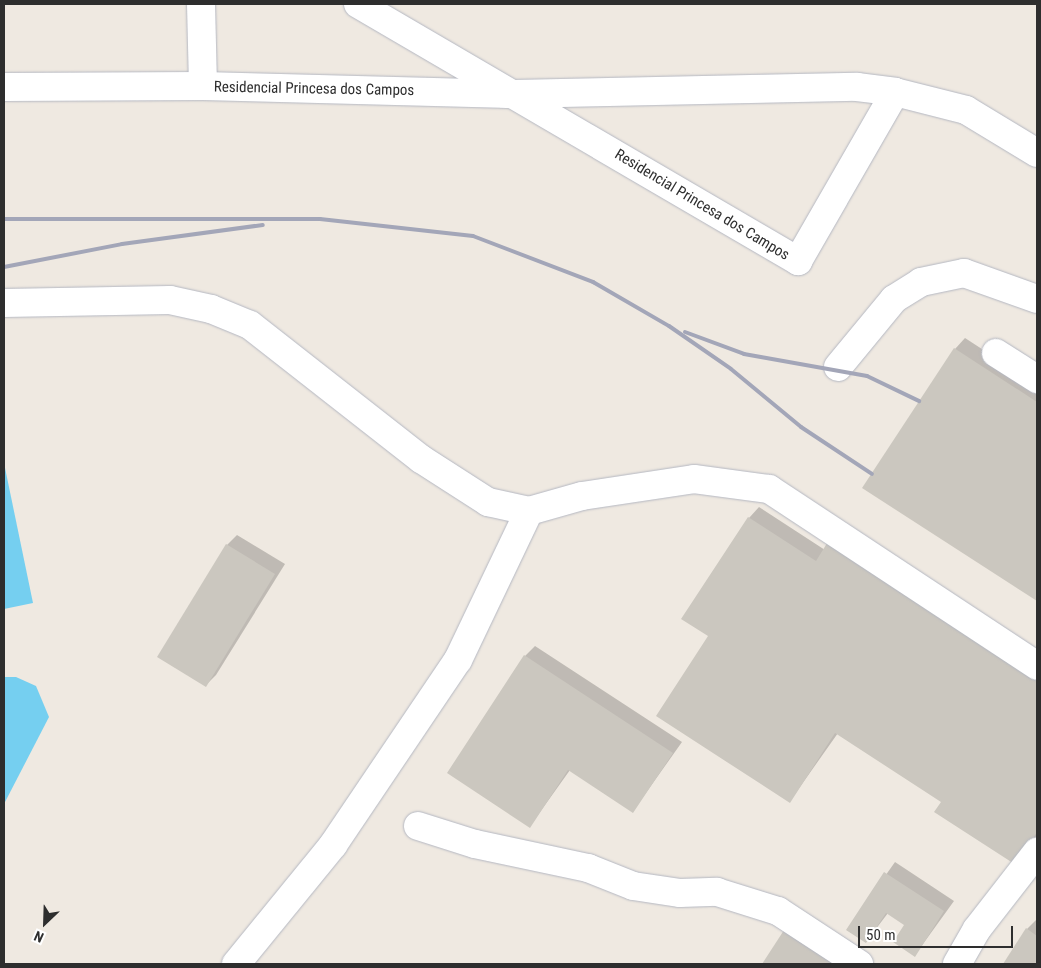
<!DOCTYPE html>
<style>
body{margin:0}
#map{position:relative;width:1041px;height:968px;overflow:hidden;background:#efe9e1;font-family:"Roboto Condensed",sans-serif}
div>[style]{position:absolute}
.water>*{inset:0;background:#75cff0}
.shadow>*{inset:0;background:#0003}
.building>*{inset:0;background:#cbc7bf}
.roads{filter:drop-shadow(0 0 1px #b4b7c1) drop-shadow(0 0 1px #b4b7c1)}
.minor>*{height:28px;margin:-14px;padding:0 14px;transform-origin:14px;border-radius:14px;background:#fff}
.rail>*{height:4px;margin:-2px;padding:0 2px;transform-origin:2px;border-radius:2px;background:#a3a6b8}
span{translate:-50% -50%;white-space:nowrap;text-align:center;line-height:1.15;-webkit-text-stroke:4px #fff;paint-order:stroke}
.street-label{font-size:15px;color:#2e2e2e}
.frame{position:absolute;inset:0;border:5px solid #2e2e2e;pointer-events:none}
.north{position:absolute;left:20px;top:898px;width:50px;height:50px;-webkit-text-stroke:4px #fff;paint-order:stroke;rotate:204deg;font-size:14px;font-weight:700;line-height:20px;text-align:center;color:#2e2e2e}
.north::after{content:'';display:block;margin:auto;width:18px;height:22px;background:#2e2e2e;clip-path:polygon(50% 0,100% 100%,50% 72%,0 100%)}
.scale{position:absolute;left:858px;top:926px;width:155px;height:22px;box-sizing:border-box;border:2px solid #2e2e2e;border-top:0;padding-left:6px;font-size:15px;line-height:18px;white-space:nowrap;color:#2e2e2e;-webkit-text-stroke:4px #fff;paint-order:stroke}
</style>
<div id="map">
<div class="water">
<div style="clip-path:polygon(4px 463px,33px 603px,4px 609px)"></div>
<div style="clip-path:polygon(4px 677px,16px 677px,36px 686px,49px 717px,4px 804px)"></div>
</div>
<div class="shadow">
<div style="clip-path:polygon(965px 338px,1037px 385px,1037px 600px,864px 488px,955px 349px)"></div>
<div style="clip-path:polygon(759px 507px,825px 550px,1037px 658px,1037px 835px,1026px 853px,838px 733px,790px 801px,710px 636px,749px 518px)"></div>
<div style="clip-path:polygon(237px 535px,285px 564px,216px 675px,206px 685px,227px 545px)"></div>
<div style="clip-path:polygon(535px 646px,682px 742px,633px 811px,570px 770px,530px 826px,525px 656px)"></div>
<div style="clip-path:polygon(895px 862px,954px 901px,915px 955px,906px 925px,888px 913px,866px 942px,847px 930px)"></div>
<div style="clip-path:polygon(799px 915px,875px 964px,763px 964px)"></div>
<div style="clip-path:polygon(1037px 919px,1037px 964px,1004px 964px,1027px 929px)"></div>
</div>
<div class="building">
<div style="clip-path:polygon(954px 348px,1037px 402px,1037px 601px,862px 488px)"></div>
<div style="clip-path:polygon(748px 517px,816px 561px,829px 540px,1037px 675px,1037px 832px,1016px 865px,934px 812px,941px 802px,835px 733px,790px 803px,656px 716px,708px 636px,681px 619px)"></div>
<div style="clip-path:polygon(226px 544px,275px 574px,206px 687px,157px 657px)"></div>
<div style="clip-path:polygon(524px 655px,673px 753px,633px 813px,568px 770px,530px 828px,447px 773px)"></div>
<div style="clip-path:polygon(884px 872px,944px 911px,915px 957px,893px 942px,904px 925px,886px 913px,866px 943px,846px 930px)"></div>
<div style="clip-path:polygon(788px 924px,849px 964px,762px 964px)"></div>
<div style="clip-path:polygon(1026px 928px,1037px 936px,1037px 964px,1003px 964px)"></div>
</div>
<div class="roads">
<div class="minor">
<div style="left:201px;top:4px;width:82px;rotate:88.6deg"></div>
<div style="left:358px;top:4px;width:510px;rotate:30.29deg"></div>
<div style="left:798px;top:261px;width:195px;rotate:-60.1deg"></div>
<div style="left:4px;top:87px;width:199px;rotate:-0.3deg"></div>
<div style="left:203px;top:86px;width:311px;rotate:1.5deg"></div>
<div style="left:514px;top:94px;width:343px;rotate:-1.2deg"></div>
<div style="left:857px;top:87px;width:38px;rotate:7deg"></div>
<div style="left:895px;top:92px;width:73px;rotate:14.2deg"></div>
<div style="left:966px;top:110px;width:83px;rotate:31.2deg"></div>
<div style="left:4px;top:303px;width:166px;rotate:-1deg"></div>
<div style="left:170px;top:300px;width:42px;rotate:12.4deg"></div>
<div style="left:211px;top:309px;width:42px;rotate:22.3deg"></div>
<div style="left:250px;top:325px;width:217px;rotate:38.1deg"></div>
<div style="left:421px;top:459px;width:80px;rotate:32.7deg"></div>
<div style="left:488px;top:502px;width:42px;rotate:12.4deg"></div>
<div style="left:529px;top:511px;width:55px;rotate:-15.8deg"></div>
<div style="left:582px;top:496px;width:113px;rotate:-8.6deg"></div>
<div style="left:694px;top:479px;width:76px;rotate:7.6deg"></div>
<div style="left:769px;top:489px;width:321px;rotate:33.4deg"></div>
<div style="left:996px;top:353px;width:49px;rotate:32.4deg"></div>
<div style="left:838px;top:367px;width:88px;rotate:-50.5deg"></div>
<div style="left:894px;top:299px;width:32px;rotate:-32deg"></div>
<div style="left:921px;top:282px;width:44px;rotate:-11.8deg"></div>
<div style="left:964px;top:273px;width:77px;rotate:19.6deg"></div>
<div style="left:418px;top:826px;width:60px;rotate:17.5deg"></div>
<div style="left:475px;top:844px;width:116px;rotate:12deg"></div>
<div style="left:588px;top:868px;width:48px;rotate:21.8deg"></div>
<div style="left:633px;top:886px;width:48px;rotate:8.5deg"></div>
<div style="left:680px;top:893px;width:37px;rotate:-2deg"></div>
<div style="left:717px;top:892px;width:64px;rotate:17.3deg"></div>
<div style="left:778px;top:911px;width:97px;rotate:33.2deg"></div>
<div style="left:236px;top:964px;width:154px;rotate:-50.8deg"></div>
<div style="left:333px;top:845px;width:223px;rotate:-56deg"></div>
<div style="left:458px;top:660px;width:165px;rotate:-64.5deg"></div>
<div style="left:957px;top:964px;width:40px;rotate:-60.3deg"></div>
<div style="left:977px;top:929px;width:98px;rotate:-52.1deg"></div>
</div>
</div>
<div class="rail">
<div style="left:4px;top:219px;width:316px"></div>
<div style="left:320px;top:219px;width:154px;rotate:6.3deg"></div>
<div style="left:473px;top:236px;width:129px;rotate:21deg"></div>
<div style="left:593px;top:282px;width:88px;rotate:30.1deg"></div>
<div style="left:669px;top:326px;width:75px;rotate:34.7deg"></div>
<div style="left:731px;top:369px;width:91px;rotate:39.6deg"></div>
<div style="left:801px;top:427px;width:85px;rotate:33.5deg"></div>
<div style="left:4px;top:267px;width:120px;rotate:-11deg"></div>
<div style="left:122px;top:244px;width:142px;rotate:-7.7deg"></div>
<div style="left:685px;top:332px;width:63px;rotate:20.4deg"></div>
<div style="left:744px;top:354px;width:125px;rotate:10.1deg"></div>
<div style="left:867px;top:376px;width:58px;rotate:25.7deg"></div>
</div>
<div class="street-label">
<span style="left:314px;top:89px;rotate:1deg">Residencial Princesa dos Campos</span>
<span style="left:702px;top:205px;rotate:31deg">Residencial Princesa dos Campos</span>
</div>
<div class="frame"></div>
<div class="north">N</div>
<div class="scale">50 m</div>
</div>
